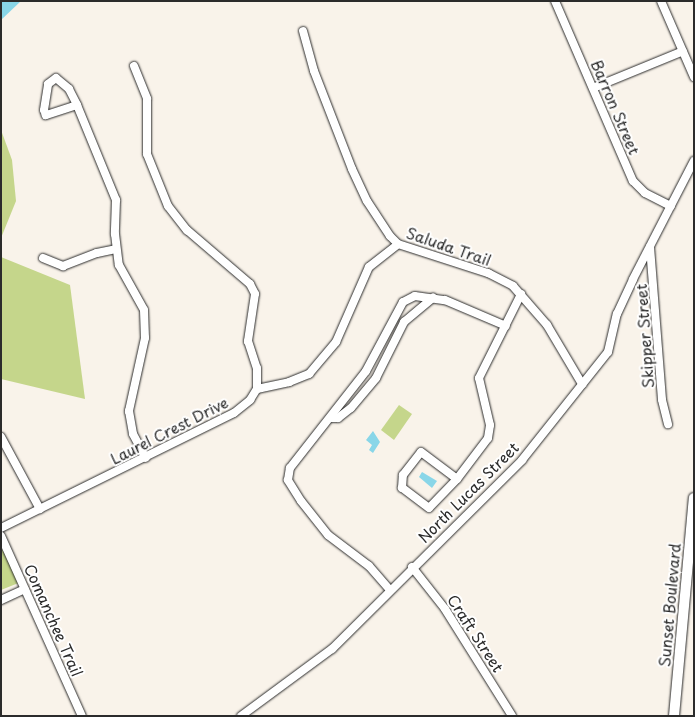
<!DOCTYPE html>
<style>
body{margin:0}
#map{position:relative;width:695px;height:717px;overflow:hidden;background:#f9f3ea;font-family:"Playpen Sans",sans-serif}
div>[style]{position:absolute}
.green>*{inset:0;background:#c5d68b}
.water>*{inset:0;background:#89d6e8}
.roads{filter:drop-shadow(0 0 1px #2b2b2b) drop-shadow(0 0 1px #2b2b2b)}
.minor>*{height:8px;margin:-4px;padding:0 4px;transform-origin:4px;border-radius:4px;background:#fff}
.major>*{height:10px;margin:-5px;padding:0 5px;transform-origin:5px;border-radius:5px;background:#fff}
span{translate:-50% -50%;white-space:nowrap;text-align:center;line-height:1.15;-webkit-text-stroke:4px #fff;paint-order:stroke}
.street-label{font-size:15px;color:#2b2b2b}
.frame{position:absolute;inset:0;border:2px solid #2b2b2b;pointer-events:none}
</style>
<div id="map">
<div class="green">
<div style="clip-path:polygon(1px 130px,12px 160px,16px 201px,1px 238px)"></div>
<div style="clip-path:polygon(1px 257px,70px 285px,85px 399px,1px 379px)"></div>
<div style="clip-path:polygon(399px 405px,412px 414px,394px 440px,381px 430px)"></div>
<div style="clip-path:polygon(1px 532px,21px 582px,1px 590px)"></div>
</div>
<div class="water">
<div style="clip-path:polygon(1px 1px,21px 1px,1px 20px)"></div>
<div style="clip-path:polygon(373px 431px,380px 442px,373px 453px,369px 450px,372px 445px,366px 440px)"></div>
<div style="clip-path:polygon(422px 472px,437px 481px,432px 488px,419px 477px)"></div>
</div>
<div class="roads">
<div class="minor">
<div style="left:555px;top:1px;width:196px;rotate:66.6deg"></div>
<div style="left:633px;top:181px;width:17px;rotate:45deg"></div>
<div style="left:645px;top:193px;width:29px;rotate:27deg"></div>
<div style="left:661px;top:1px;width:83px;rotate:66.5deg"></div>
<div style="left:303px;top:31px;width:41px;rotate:74.6deg"></div>
<div style="left:314px;top:71px;width:105px;rotate:68.8deg"></div>
<div style="left:352px;top:169px;width:35px;rotate:65deg"></div>
<div style="left:367px;top:201px;width:42px;rotate:56.7deg"></div>
<div style="left:390px;top:236px;width:11px;rotate:45deg"></div>
<div style="left:398px;top:244px;width:95px;rotate:17.9deg"></div>
<div style="left:488px;top:273px;width:28px;rotate:27deg"></div>
<div style="left:513px;top:286px;width:52px;rotate:48.9deg"></div>
<div style="left:547px;top:325px;width:69px;rotate:59.3deg"></div>
<div style="left:134px;top:66px;width:35px;rotate:68deg"></div>
<div style="left:147px;top:99px;width:55px;rotate:90deg"></div>
<div style="left:147px;top:154px;width:56px;rotate:68deg"></div>
<div style="left:168px;top:206px;width:31px;rotate:52deg"></div>
<div style="left:187px;top:230px;width:83px;rotate:40.6deg"></div>
<div style="left:250px;top:284px;width:11px;rotate:63deg"></div>
<div style="left:255px;top:294px;width:48px;rotate:98.5deg"></div>
<div style="left:248px;top:341px;width:28px;rotate:72deg"></div>
<div style="left:257px;top:368px;width:21px;rotate:90deg"></div>
<div style="left:56px;top:78px;width:17px;rotate:40deg"></div>
<div style="left:69px;top:89px;width:18px;rotate:63deg"></div>
<div style="left:77px;top:105px;width:33px;rotate:162deg"></div>
<div style="left:46px;top:115px;width:5px;rotate:-112deg"></div>
<div style="left:44px;top:110px;width:26px;rotate:-81deg"></div>
<div style="left:48px;top:84px;width:10px;rotate:-37deg"></div>
<div style="left:593px;top:88px;width:97px;rotate:-22.3deg"></div>
<div style="left:77px;top:105px;width:103px;rotate:67.7deg"></div>
<div style="left:116px;top:200px;width:34px;rotate:92deg"></div>
<div style="left:115px;top:234px;width:31px;rotate:83deg"></div>
<div style="left:119px;top:265px;width:51px;rotate:60.9deg"></div>
<div style="left:144px;top:310px;width:28px;rotate:88deg"></div>
<div style="left:145px;top:338px;width:75px;rotate:102.4deg"></div>
<div style="left:129px;top:411px;width:23px;rotate:80deg"></div>
<div style="left:133px;top:434px;width:27px;rotate:62deg"></div>
<div style="left:650px;top:247px;width:153px;rotate:85.5deg"></div>
<div style="left:662px;top:400px;width:25px;rotate:76deg"></div>
<div style="left:43px;top:258px;width:22px;rotate:22deg"></div>
<div style="left:63px;top:266px;width:36px;rotate:-21deg"></div>
<div style="left:97px;top:253px;width:19px;rotate:-12deg"></div>
<div style="left:331px;top:418px;width:7px"></div>
<div style="left:338px;top:418px;width:16px;rotate:-38deg"></div>
<div style="left:351px;top:408px;width:39px;rotate:-50deg"></div>
<div style="left:376px;top:378px;width:63px;rotate:-63.4deg"></div>
<div style="left:404px;top:322px;width:38px;rotate:-40deg"></div>
<div style="left:1px;top:437px;width:82px;rotate:61.6deg"></div>
<div style="left:421px;top:452px;width:45px;rotate:36.9deg"></div>
<div style="left:457px;top:479px;width:40px;rotate:134deg"></div>
<div style="left:429px;top:508px;width:34px;rotate:-143deg"></div>
<div style="left:402px;top:488px;width:13px;rotate:-86deg"></div>
<div style="left:403px;top:475px;width:29px;rotate:-52deg"></div>
<div style="left:457px;top:479px;width:51px;rotate:-52.9deg"></div>
<div style="left:488px;top:438px;width:13px;rotate:-81deg"></div>
<div style="left:490px;top:425px;width:48px;rotate:-103.2deg"></div>
<div style="left:479px;top:378px;width:94px;rotate:-63.4deg"></div>
<div style="left:1px;top:528px;width:260px;rotate:-26.3deg"></div>
<div style="left:234px;top:413px;width:21px;rotate:-39deg"></div>
<div style="left:250px;top:400px;width:13px;rotate:-58deg"></div>
<div style="left:257px;top:389px;width:33px;rotate:-12deg"></div>
<div style="left:289px;top:382px;width:22px;rotate:-22deg"></div>
<div style="left:309px;top:374px;width:42px;rotate:-49.8deg"></div>
<div style="left:336px;top:342px;width:82px;rotate:-66.3deg"></div>
<div style="left:369px;top:267px;width:37px;rotate:-38deg"></div>
<div style="left:1px;top:536px;width:197px;rotate:65.8deg"></div>
<div style="left:412px;top:567px;width:53px;rotate:51.8deg"></div>
<div style="left:445px;top:609px;width:126px;rotate:57.9deg"></div>
<div style="left:390px;top:590px;width:32px;rotate:-131deg"></div>
<div style="left:369px;top:566px;width:51px;rotate:-142.9deg"></div>
<div style="left:328px;top:535px;width:43px;rotate:-128.5deg"></div>
<div style="left:301px;top:501px;width:25px;rotate:-122deg"></div>
<div style="left:288px;top:480px;width:12px;rotate:-81deg"></div>
<div style="left:290px;top:468px;width:123px;rotate:-51.9deg"></div>
<div style="left:366px;top:371px;width:78px;rotate:-61.8deg"></div>
<div style="left:403px;top:302px;width:13px;rotate:-27deg"></div>
<div style="left:415px;top:296px;width:30px;rotate:8deg"></div>
<div style="left:445px;top:300px;width:66px;rotate:23.1deg"></div>
<div style="left:1px;top:600px;width:26px;rotate:-25deg"></div>
<div style="left:241px;top:716px;width:113px;rotate:-36.4deg"></div>
<div style="left:332px;top:649px;width:268px;rotate:-44.8deg"></div>
<div style="left:522px;top:460px;width:138px;rotate:-51.5deg"></div>
<div style="left:608px;top:352px;width:39px;rotate:-77deg"></div>
<div style="left:617px;top:314px;width:38px;rotate:-65deg"></div>
<div style="left:633px;top:279px;width:133px;rotate:-62.7deg"></div>
</div>
<div class="major">
<div style="left:674px;top:716px;width:219px;rotate:-84.8deg"></div>
</div>
</div>
<div class="street-label">
<span style="left:616px;top:107px;rotate:67deg">Barron Street</span>
<span style="left:449px;top:246px;rotate:19deg">Saluda Trail</span>
<span style="left:644px;top:336px;rotate:-94deg">Skipper Street</span>
<span style="left:169px;top:430px;rotate:-27deg">Laurel Crest Drive</span>
<span style="left:468px;top:492px;rotate:-45deg">North Lucas Street</span>
<span style="left:669px;top:605px;rotate:-85deg">Sunset Boulevard</span>
<span style="left:54px;top:620px;rotate:66deg">Comanchee Trail</span>
<span style="left:476px;top:633px;rotate:57deg">Craft Street</span>
</div>
<div class="frame"></div>
</div>
